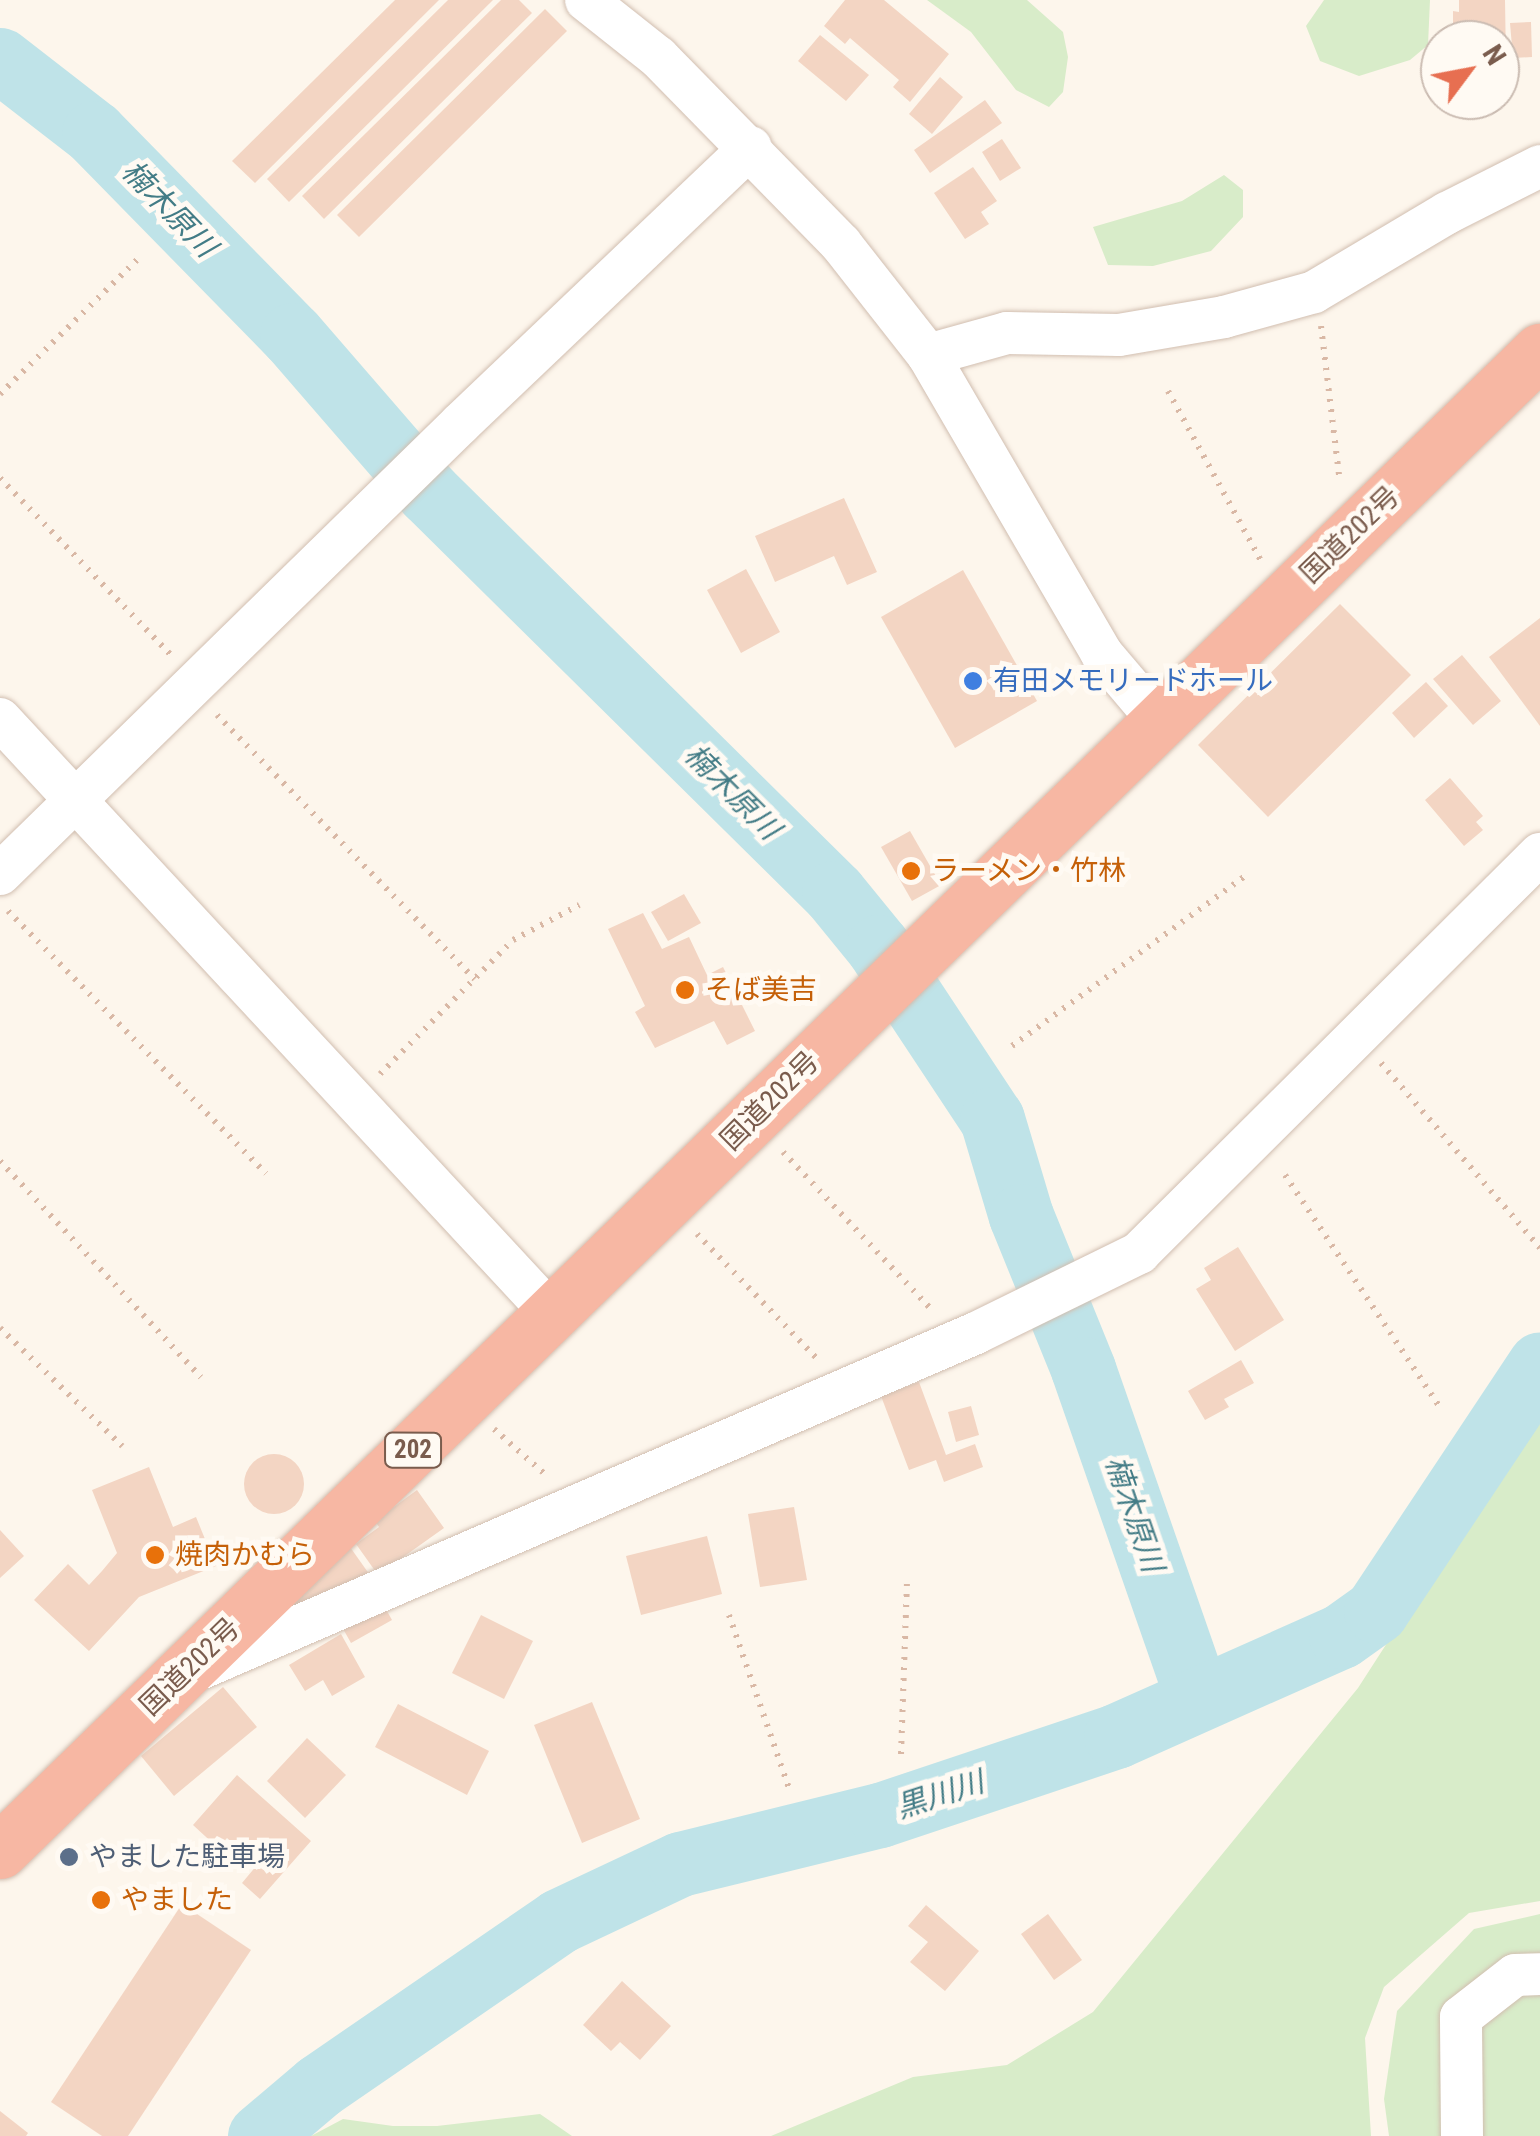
<!DOCTYPE html>
<meta charset="utf-8">
<style>
body{margin:0}
#map{position:relative;width:1540px;height:2136px;overflow:hidden;background:#fdf6ec;font-family:"Roboto Condensed","Noto Sans JP",sans-serif}
div>[style]{position:absolute}
.green>*{inset:0;background:#d8ecc9}
.river>*{height:65px;margin:-32.5px;padding:0 32.5px;transform-origin:32.5px;border-radius:32.5px;background:#bfe3e8}
.building>*{inset:0;background:#f3d5c3}
.round{border-radius:50%}
.path>*{height:6px;margin-top:-3px;transform-origin:0;background:repeating-linear-gradient(90deg,#d9b8a5 0 2.5px,transparent 0 10.5px)}
.roads{filter:drop-shadow(0 0 2px #d1beb0) drop-shadow(0 0 2px #d1beb0)}
.minor>*{height:42px;margin:-21px;padding:0 21px;transform-origin:21px;border-radius:21px;background:#fff}
.highway>*{height:55px;margin:-27.5px;padding:0 27.5px;transform-origin:27.5px;border-radius:27.5px;background:#f7b7a3}
.dots>*{width:28px;height:28px;translate:-50% -50%;box-sizing:border-box;border:5px solid #fffaf3;border-radius:50%}
span{translate:-50% -50%;white-space:nowrap;text-align:center;line-height:1.15;-webkit-text-stroke:10px #fffaf3;paint-order:stroke}
.shield-label span{padding:2px 8px;background:#fffaf3;border:2px solid;border-radius:8px;-webkit-text-stroke-width:0}
.shield-label{font-size:25px;color:#7a5c4d;font-weight:700}
.street-label{font-size:28px;color:#7a5c4d}
.shop-label{font-size:28px;color:#366cbe}
.left{translate:0 -50%;text-align:left}
.food-label{font-size:28px;color:#c56008}
.service-label{font-size:28px;color:#4e5e75}
.water-label{font-size:30px;color:#437c86;font-style:italic}
.north{position:absolute;left:1420px;top:20px;width:100px;height:100px;box-sizing:border-box;background:#fffaf3;border:2px solid #cabbb1;border-radius:50%;rotate:58deg;font-size:28px;font-weight:700;line-height:40px;text-align:center;color:#7a5c4d}
.north::after{content:'';display:block;margin:auto;width:35px;height:45px;background:#e76f51;clip-path:polygon(50% 0,100% 100%,50% 72%,0 100%)}
</style>
<div id="map">
<div class="green">
<div style="clip-path:polygon(927px 0,1027px 0,1063px 32px,1068px 57px,1063px 92px,1049px 107px,1016px 90px,971px 32px)"></div>
<div style="clip-path:polygon(1324px 0,1430px 0,1428px 45px,1410px 60px,1359px 76px,1320px 61px,1306px 26px)"></div>
<div style="clip-path:polygon(1224px 175px,1243px 190px,1243px 217px,1211px 251px,1153px 266px,1108px 265px,1093px 227px,1182px 201px)"></div>
<div style="clip-path:polygon(1540px 1406px,1540px 1901px,1469px 1913px,1384px 1987px,1365px 2038px,1371px 2136px,771px 2136px,913px 2077px,1007px 2065px,1093px 2012px,1358px 1688px)"></div>
<div style="clip-path:polygon(1540px 1914px,1540px 2136px,1389px 2136px,1384px 2099px,1397px 2011px,1474px 1929px)"></div>
<div style="clip-path:polygon(540px 2114px,572px 2136px,311px 2136px,343px 2119px,393px 2126px,437px 2126px)"></div>
</div>
<div class="river">
<div style="left:0;top:60px;width:119px;rotate:37.8deg"></div>
<div style="left:94px;top:133px;width:283px;rotate:45.6deg"></div>
<div style="left:292px;top:335px;width:209px;rotate:49.1deg"></div>
<div style="left:429px;top:493px;width:569px;rotate:44.64deg"></div>
<div style="left:834px;top:893px;width:70px;rotate:50.8deg"></div>
<div style="left:878px;top:947px;width:206px;rotate:56.5deg"></div>
<div style="left:992px;top:1119px;width:101px;rotate:73.4deg"></div>
<div style="left:1021px;top:1216px;width:165px;rotate:67.9deg"></div>
<div style="left:1083px;top:1369px;width:349px;rotate:70.8deg"></div>
<div style="left:260px;top:2136px;width:77px;rotate:-40.3deg"></div>
<div style="left:319px;top:2086px;width:291px;rotate:-34.5deg"></div>
<div style="left:559px;top:1921px;width:134px;rotate:-25.2deg"></div>
<div style="left:680px;top:1864px;width:206px;rotate:-13.8deg"></div>
<div style="left:880px;top:1815px;width:249px;rotate:-18.5deg"></div>
<div style="left:1116px;top:1736px;width:246px;rotate:-24deg"></div>
<div style="left:1341px;top:1636px;width:43px;rotate:-35.5deg"></div>
<div style="left:1376px;top:1611px;width:296px;rotate:-56.4deg"></div>
</div>
<div class="building">
<div style="clip-path:polygon(395px 0,439px 0,255px 183px,232px 161px)"></div>
<div style="clip-path:polygon(448px 0,493px 0,289px 202px,267px 179px)"></div>
<div style="clip-path:polygon(501px 0,519px 0,532px 13px,324px 219px,302px 196px)"></div>
<div style="clip-path:polygon(845px 0,884px 0,949px 54px,910px 102px,893px 87px,899px 80px,850px 38px,845px 44px,824px 26px)"></div>
<div style="clip-path:polygon(1459px 0,1505px 0,1506px 60px,1500px 60px,1500px 40px,1453px 40px,1453px 11px,1459px 12px)"></div>
<div style="clip-path:polygon(545px 9px,567px 31px,359px 237px,337px 215px)"></div>
<div style="clip-path:polygon(1531px 22px,1532px 57px,1513px 58px,1510px 23px)"></div>
<div style="clip-path:polygon(820px 35px,869px 75px,846px 101px,798px 61px)"></div>
<div style="clip-path:polygon(940px 77px,963px 97px,932px 134px,909px 114px)"></div>
<div style="clip-path:polygon(985px 100px,1002px 123px,930px 173px,914px 150px)"></div>
<div style="clip-path:polygon(1002px 139px,1021px 168px,1000px 181px,982px 152px)"></div>
<div style="clip-path:polygon(973px 167px,997px 201px,981px 212px,989px 224px,965px 239px,934px 193px)"></div>
<div style="clip-path:polygon(844px 498px,877px 572px,847px 585px,834px 556px,775px 582px,755px 536px)"></div>
<div style="clip-path:polygon(746px 569px,780px 632px,741px 653px,707px 590px)"></div>
<div style="clip-path:polygon(963px 570px,1037px 701px,955px 748px,881px 617px)"></div>
<div style="clip-path:polygon(1340px 604px,1411px 675px,1268px 817px,1198px 745px)"></div>
<div style="clip-path:polygon(1540px 618px,1540px 726px,1489px 657px)"></div>
<div style="clip-path:polygon(1462px 655px,1501px 701px,1473px 725px,1433px 679px)"></div>
<div style="clip-path:polygon(1426px 682px,1448px 706px,1414px 738px,1392px 713px)"></div>
<div style="clip-path:polygon(1450px 778px,1483px 816px,1476px 822px,1483px 830px,1464px 846px,1425px 800px)"></div>
<div style="clip-path:polygon(910px 831px,941px 885px,912px 901px,881px 847px)"></div>
<div style="clip-path:polygon(684px 894px,701px 923px,668px 941px,651px 912px)"></div>
<div style="clip-path:polygon(643px 913px,662px 949px,689px 937px,707px 975px,723px 967px,755px 1031px,727px 1045px,714px 1021px,655px 1048px,635px 1012px,645px 1006px,608px 929px)"></div>
<div style="clip-path:polygon(1238px 1247px,1284px 1320px,1235px 1351px,1196px 1289px,1211px 1280px,1204px 1268px)"></div>
<div style="clip-path:polygon(1241px 1360px,1254px 1383px,1224px 1399px,1229px 1407px,1205px 1420px,1188px 1391px)"></div>
<div style="clip-path:polygon(919px 1382px,946px 1455px,975px 1444px,983px 1467px,944px 1482px,936px 1460px,909px 1470px,881px 1396px)"></div>
<div style="clip-path:polygon(971px 1406px,979px 1435px,956px 1442px,948px 1412px)"></div>
<div class="round" style="left:244px;top:1454px;width:60px;height:60px"></div>
<div style="clip-path:polygon(149px 1467px,173px 1527px,196px 1517px,216px 1566px,139px 1597px,89px 1651px,34px 1600px,68px 1564px,89px 1585px,102px 1571px,117px 1553px,92px 1490px)"></div>
<div style="clip-path:polygon(417px 1490px,444px 1528px,378px 1575px,356px 1544px,379px 1527px,375px 1521px)"></div>
<div style="clip-path:polygon(794px 1507px,807px 1580px,760px 1587px,748px 1514px)"></div>
<div style="clip-path:polygon(0 1530px,24px 1556px,0 1578px)"></div>
<div style="clip-path:polygon(707px 1536px,722px 1594px,641px 1615px,626px 1556px)"></div>
<div style="clip-path:polygon(350px 1547px,372px 1578px,298px 1623px,287px 1607px)"></div>
<div style="clip-path:polygon(383px 1604px,392px 1620px,351px 1643px,342px 1627px)"></div>
<div style="clip-path:polygon(481px 1615px,533px 1641px,504px 1699px,452px 1673px)"></div>
<div style="clip-path:polygon(341px 1634px,365px 1677px,332px 1696px,323px 1680px,305px 1691px,289px 1665px)"></div>
<div style="clip-path:polygon(223px 1687px,257px 1727px,174px 1796px,141px 1756px)"></div>
<div style="clip-path:polygon(592px 1702px,640px 1819px,582px 1843px,534px 1725px)"></div>
<div style="clip-path:polygon(398px 1704px,489px 1751px,467px 1795px,375px 1747px)"></div>
<div style="clip-path:polygon(307px 1738px,346px 1775px,305px 1818px,267px 1781px)"></div>
<div style="clip-path:polygon(237px 1775px,311px 1841px,260px 1899px,242px 1883px,257px 1865px,227px 1838px,218px 1848px,193px 1825px)"></div>
<div style="clip-path:polygon(182px 1904px,251px 1950px,128px 2136px,102px 2136px,51px 2102px)"></div>
<div style="clip-path:polygon(926px 1905px,979px 1951px,945px 1991px,910px 1962px,928px 1942px,908px 1926px)"></div>
<div style="clip-path:polygon(1048px 1914px,1082px 1960px,1054px 1980px,1021px 1934px)"></div>
<div style="clip-path:polygon(622px 1981px,671px 2026px,640px 2060px,620px 2042px,611px 2051px,583px 2025px)"></div>
<div style="clip-path:polygon(0 2111px,28px 2133px,26px 2136px,0 2136px)"></div>
</div>
<div class="path">
<div style="left:1321px;top:326px;width:157px;rotate:83.1deg"></div>
<div style="left:1168px;top:391px;width:194px;rotate:61.3deg"></div>
<div style="left:0;top:394px;width:199px;rotate:-44.4deg"></div>
<div style="left:0;top:478px;width:249px;rotate:46deg"></div>
<div style="left:217px;top:715px;width:369px;rotate:45.7deg"></div>
<div style="left:8px;top:911px;width:368px;rotate:45.5deg"></div>
<div style="left:1012px;top:1046px;width:287px;rotate:-36.1deg"></div>
<div style="left:1381px;top:1063px;width:244px;rotate:49.3deg"></div>
<div style="left:380px;top:1074px;width:189px;rotate:-45.2deg"></div>
<div style="left:513px;top:940px;width:75px;rotate:-27.9deg"></div>
<div style="left:783px;top:1152px;width:217px;rotate:46.7deg"></div>
<div style="left:0;top:1161px;width:295px;rotate:47.1deg"></div>
<div style="left:1285px;top:1175px;width:281px;rotate:56.3deg"></div>
<div style="left:697px;top:1234px;width:178px;rotate:46.1deg"></div>
<div style="left:0;top:1328px;width:170px;rotate:44deg"></div>
<div style="left:494px;top:1429px;width:72px;rotate:41.6deg"></div>
<div style="left:729px;top:1615px;width:186px;rotate:70.9deg"></div>
<div style="left:901px;top:1754px;width:171px;rotate:-88deg"></div>
</div>
<div class="roads">
<div class="minor">
<div style="left:586px;top:0;width:92px;rotate:38.4deg"></div>
<div style="left:658px;top:57px;width:262px;rotate:45.6deg"></div>
<div style="left:841px;top:244px;width:141px;rotate:51.9deg"></div>
<div style="left:928px;top:355px;width:346px;rotate:59.8deg"></div>
<div style="left:1102px;top:654px;width:87px;rotate:49.7deg"></div>
<div style="left:928px;top:355px;width:82px;rotate:-15.6deg"></div>
<div style="left:1007px;top:333px;width:112px;rotate:1deg"></div>
<div style="left:1119px;top:335px;width:107px;rotate:-9.7deg"></div>
<div style="left:1224px;top:317px;width:93px;rotate:-15.5deg"></div>
<div style="left:1314px;top:292px;width:155px;rotate:-30.7deg"></div>
<div style="left:1447px;top:213px;width:104px;rotate:-26.8deg"></div>
<div style="left:0;top:719px;width:813px;rotate:47.14deg"></div>
<div style="left:0;top:874px;width:645px;rotate:-44.37deg"></div>
<div style="left:461px;top:423px;width:400px;rotate:-43.6deg"></div>
<div style="left:195px;top:1671px;width:851px;rotate:-23.4deg"></div>
<div style="left:976px;top:1333px;width:182px;rotate:-26.1deg"></div>
<div style="left:1139px;top:1253px;width:566px;rotate:-44.86deg"></div>
<div style="left:1462px;top:2136px;width:119px;rotate:-90.5deg"></div>
<div style="left:1461px;top:2017px;width:68px;rotate:-37.9deg"></div>
<div style="left:1515px;top:1975px;width:25px;rotate:-2deg"></div>
</div>
<div class="highway">
<div style="left:0;top:1851px;width:2150px;rotate:-44.25deg"></div>
</div>
</div>
<div class="dots">
<div style="left:973px;top:681px;background:#3f7fe0"></div>
<div style="left:911px;top:871px;background:#e8710a"></div>
<div style="left:685px;top:990px;background:#e8710a"></div>
<div style="left:155px;top:1555px;background:#e8710a"></div>
<div style="left:69px;top:1857px;background:#5c6f8a"></div>
<div style="left:101px;top:1900px;background:#e8710a"></div>
</div>
<div class="shield-label">
<span style="left:413px;top:1450px">202</span>
</div>
<div class="street-label">
<span style="left:1350px;top:535px;rotate:-44deg">国道202号</span>
<span style="left:770px;top:1101px;rotate:-45deg">国道202号</span>
<span style="left:190px;top:1667px;rotate:-44deg">国道202号</span>
</div>
<div class="shop-label">
<span class="left" style="left:993px;top:681px">有田メモリードホール</span>
</div>
<div class="food-label">
<span class="left" style="left:931px;top:871px">ラーメン・竹林</span>
<span class="left" style="left:705px;top:990px">そば美吉</span>
<span class="left" style="left:175px;top:1555px">焼肉かむら</span>
<span class="left" style="left:121px;top:1900px">やました</span>
</div>
<div class="service-label">
<span class="left" style="left:89px;top:1857px">やました駐車場</span>
</div>
<div class="water-label">
<span style="left:169px;top:209px;rotate:46deg">楠木原川</span>
<span style="left:732px;top:792px;rotate:45deg">楠木原川</span>
<span style="left:1134px;top:1514px;rotate:71deg">楠木原川</span>
<span style="left:940px;top:1795px;rotate:-18deg">黒川川</span>
</div>
<div class="north">N</div>
</div>
